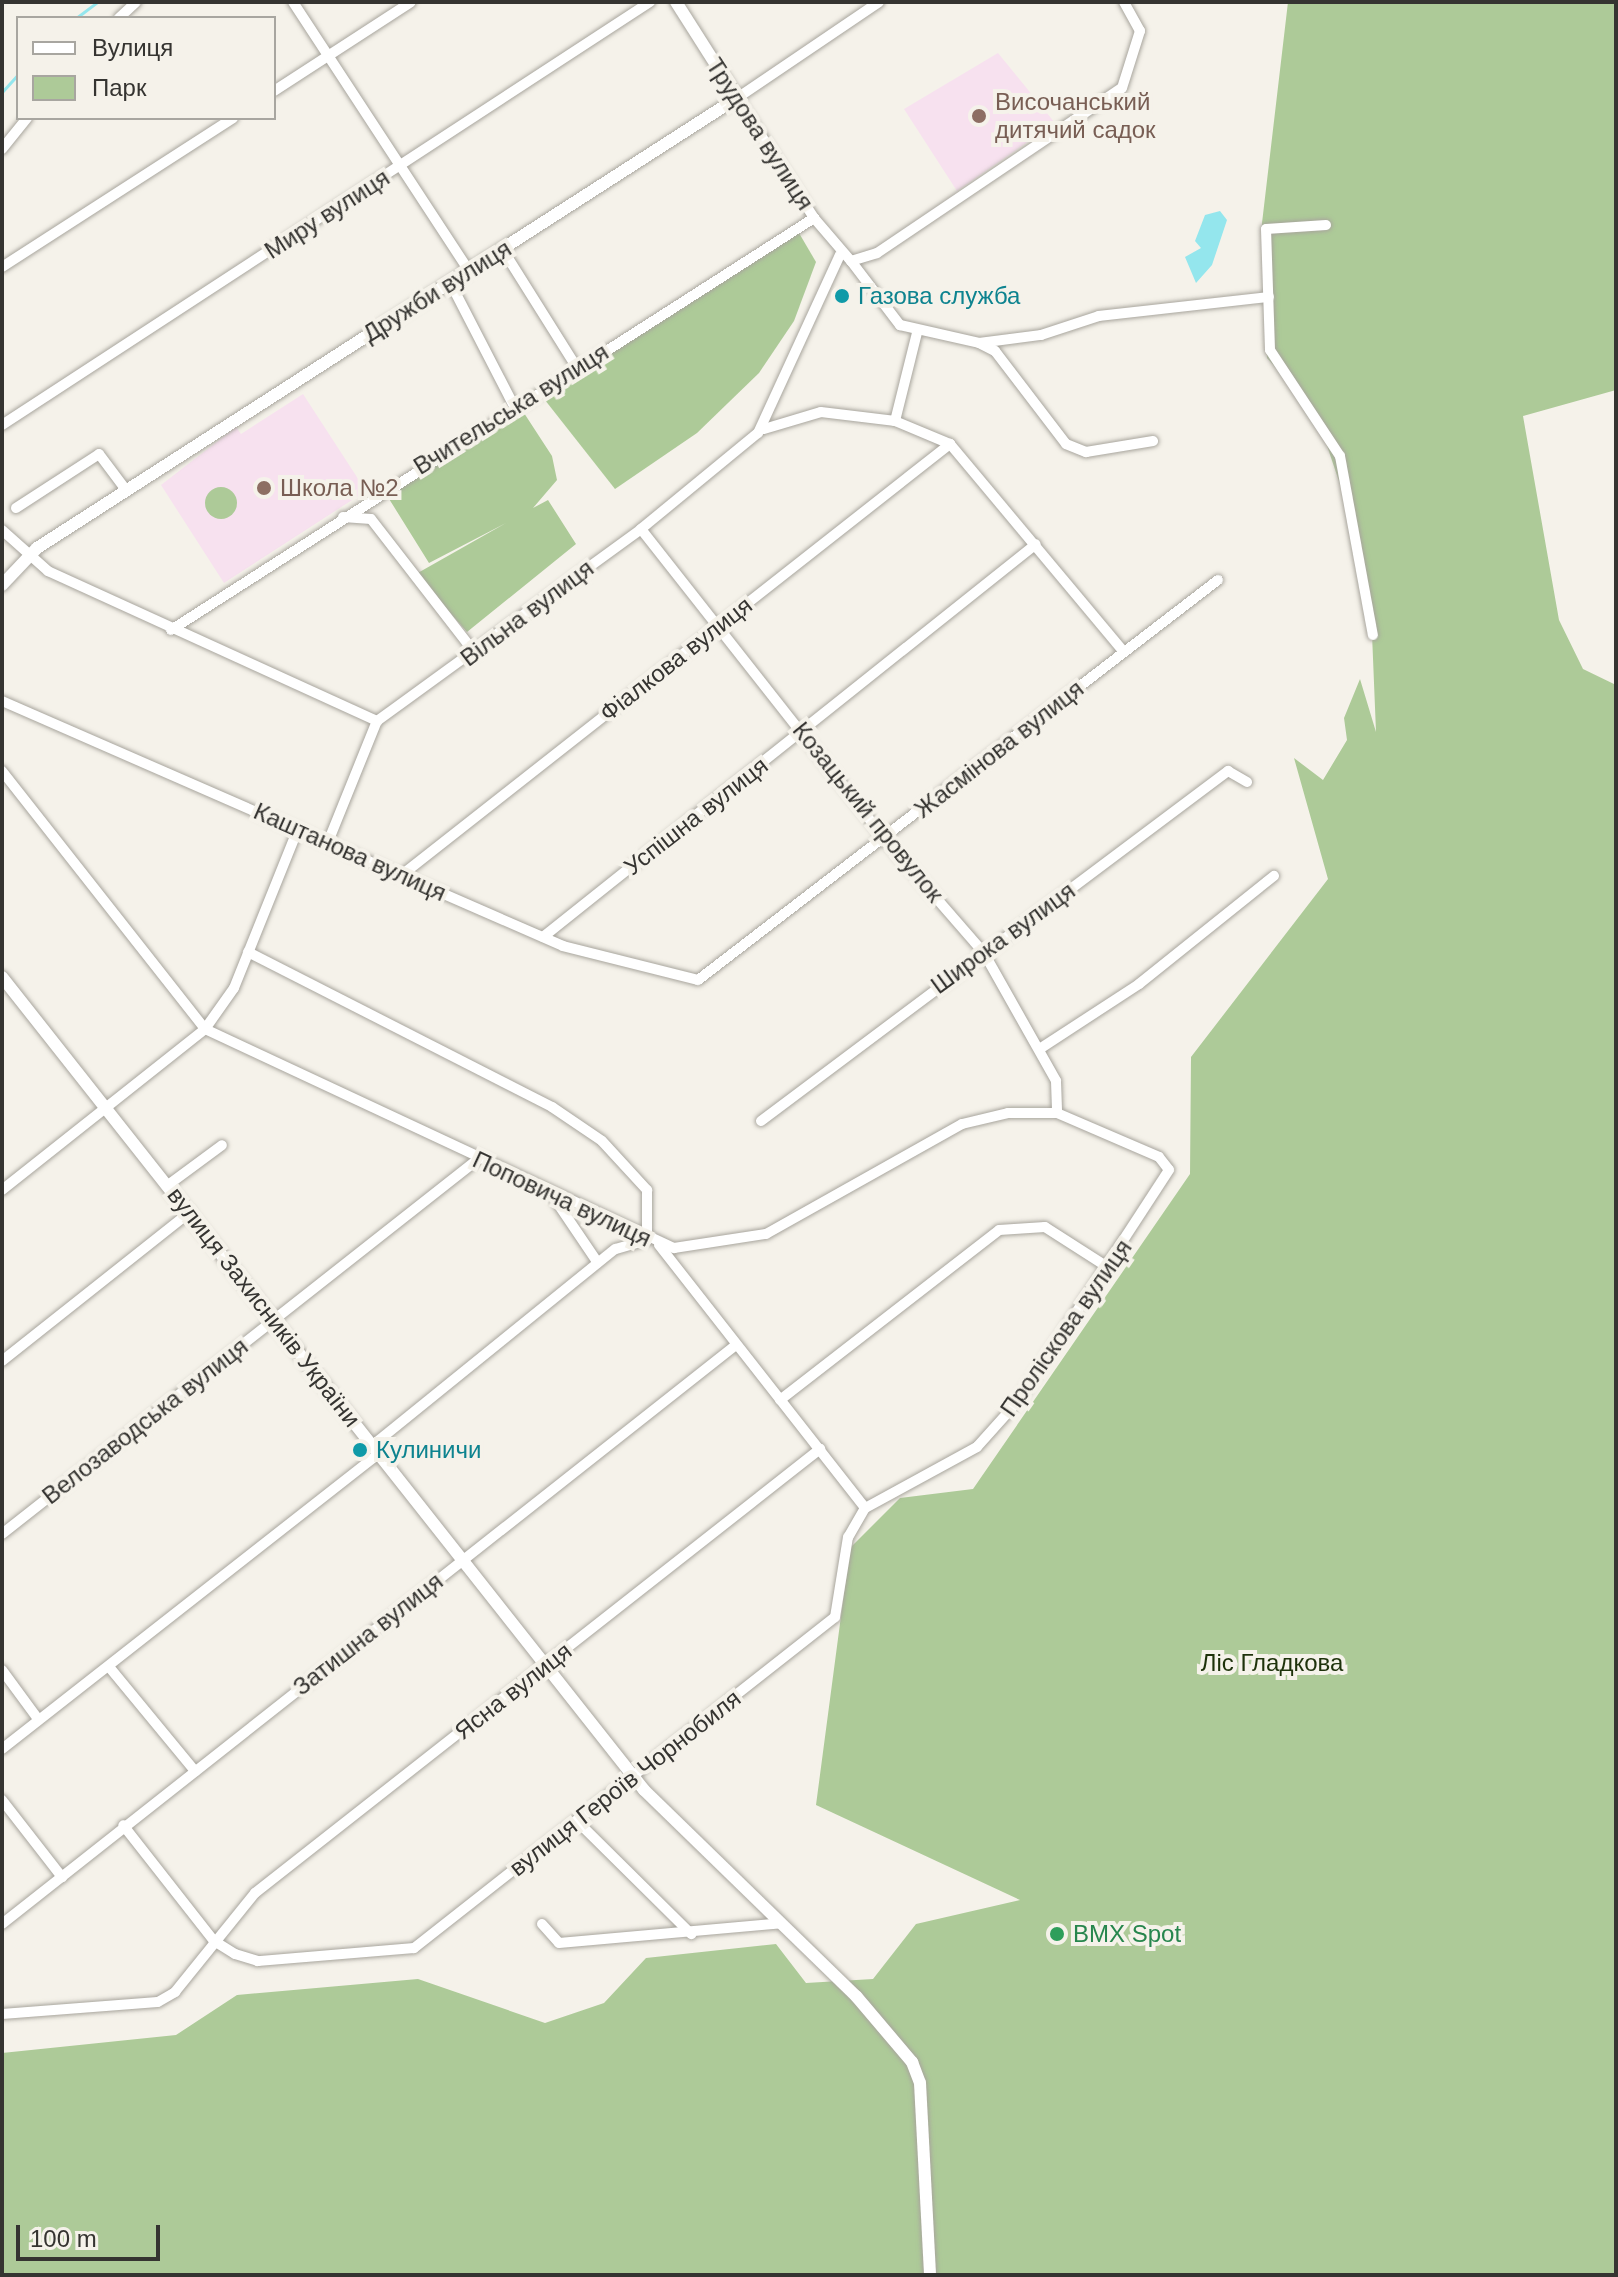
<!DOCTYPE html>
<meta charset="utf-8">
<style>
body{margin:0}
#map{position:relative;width:1618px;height:2277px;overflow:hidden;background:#f5f2ea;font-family:Helvetica,sans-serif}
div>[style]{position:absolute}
.education>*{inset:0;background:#f7e1ef}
.green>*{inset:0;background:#adca98}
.round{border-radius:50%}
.water>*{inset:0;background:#94e6ed}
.stream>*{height:3px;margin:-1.5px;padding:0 1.5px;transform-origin:1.5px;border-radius:1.5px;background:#94e6ed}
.roads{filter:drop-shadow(0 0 2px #a8a59d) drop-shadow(0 0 2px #a8a59d)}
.minor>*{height:10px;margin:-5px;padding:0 5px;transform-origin:5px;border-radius:5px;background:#fff}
.tertiary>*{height:12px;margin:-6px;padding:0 6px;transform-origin:6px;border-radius:6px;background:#fff}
.dots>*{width:22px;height:22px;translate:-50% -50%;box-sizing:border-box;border:4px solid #f5f2ea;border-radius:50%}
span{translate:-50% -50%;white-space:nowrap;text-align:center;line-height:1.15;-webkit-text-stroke:8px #f5f2ea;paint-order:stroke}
.education-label{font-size:24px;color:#785e54}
.left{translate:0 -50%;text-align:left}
.street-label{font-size:24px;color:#353431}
.culture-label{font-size:24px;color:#0d838f}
.park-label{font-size:24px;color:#1e320b}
.leisure-label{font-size:24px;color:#27864d}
.frame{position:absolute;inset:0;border:4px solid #353431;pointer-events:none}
.legend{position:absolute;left:16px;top:16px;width:260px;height:104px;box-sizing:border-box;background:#f5f2ea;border:2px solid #a8a6a0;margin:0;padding:10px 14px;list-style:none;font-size:24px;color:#353431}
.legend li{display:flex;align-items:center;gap:16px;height:40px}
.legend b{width:40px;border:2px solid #a8a6a0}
.scale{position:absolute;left:16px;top:2225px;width:144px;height:36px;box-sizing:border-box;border:4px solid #353431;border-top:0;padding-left:10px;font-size:24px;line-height:28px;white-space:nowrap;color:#353431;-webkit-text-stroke:6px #f5f2ea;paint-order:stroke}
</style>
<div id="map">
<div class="education">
<div style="clip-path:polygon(998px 53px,1055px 123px,957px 191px,904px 109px)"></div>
<div style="clip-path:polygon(303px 394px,366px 491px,224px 583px,161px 485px,236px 427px,241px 434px)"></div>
</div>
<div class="green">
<div style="clip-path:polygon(1288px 2px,1616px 2px,1616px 390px,1523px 416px,1559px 620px,1583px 669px,1616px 685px,1616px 2275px,2px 2275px,2px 2053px,176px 2035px,237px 1995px,418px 1979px,545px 2023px,604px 2003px,646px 1958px,776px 1944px,806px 1983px,873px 1979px,916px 1924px,1020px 1900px,816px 1805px,850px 1548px,900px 1498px,973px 1489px,1190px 1174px,1191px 1057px,1328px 879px,1294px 758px,1323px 780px,1347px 740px,1344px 718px,1360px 679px,1376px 732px,1372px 634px,1348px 508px,1316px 413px,1267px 358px,1262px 223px)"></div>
<div style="clip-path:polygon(799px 233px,816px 262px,794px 321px,759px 373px,697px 433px,615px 489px,541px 395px)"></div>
<div style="clip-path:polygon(524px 413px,552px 456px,557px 480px,533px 508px,548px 500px,576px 544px,467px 632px,416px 574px,506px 523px,429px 563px,386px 494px)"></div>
<div class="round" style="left:205px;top:487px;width:32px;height:32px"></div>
</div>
<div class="water">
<div style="clip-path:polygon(1220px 211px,1227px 220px,1212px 265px,1196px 283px,1185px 257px,1201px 248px,1195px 241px,1205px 215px)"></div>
</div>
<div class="stream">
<div style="left:76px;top:18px;width:26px;rotate:-37deg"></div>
<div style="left:2px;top:92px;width:24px;rotate:-48deg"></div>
</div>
<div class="roads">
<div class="minor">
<div style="left:293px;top:2px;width:321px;rotate:56.8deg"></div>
<div style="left:879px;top:2px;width:171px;rotate:145.9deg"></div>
<div style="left:737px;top:98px;width:143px;rotate:57.3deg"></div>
<div style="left:814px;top:218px;width:57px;rotate:49.3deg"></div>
<div style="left:851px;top:261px;width:27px;rotate:-17deg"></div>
<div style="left:877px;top:253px;width:295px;rotate:-34deg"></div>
<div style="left:1122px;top:88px;width:60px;rotate:-72.5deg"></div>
<div style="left:1140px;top:31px;width:33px;rotate:-119deg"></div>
<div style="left:119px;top:18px;width:23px;rotate:-43deg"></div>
<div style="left:274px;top:91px;width:163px;rotate:-33deg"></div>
<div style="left:2px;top:149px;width:40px;rotate:-51deg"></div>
<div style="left:1326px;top:225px;width:60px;rotate:176.2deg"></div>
<div style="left:1266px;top:229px;width:121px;rotate:88.1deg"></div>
<div style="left:1270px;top:350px;width:127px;rotate:56.6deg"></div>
<div style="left:1340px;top:456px;width:182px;rotate:79.6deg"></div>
<div style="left:503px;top:250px;width:136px;rotate:57.9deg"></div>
<div style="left:851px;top:261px;width:81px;rotate:52.6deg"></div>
<div style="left:900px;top:325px;width:81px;rotate:12.8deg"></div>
<div style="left:979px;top:343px;width:63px;rotate:-7.4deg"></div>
<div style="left:1041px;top:335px;width:61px;rotate:-18.1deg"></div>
<div style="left:1099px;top:316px;width:171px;rotate:-6.4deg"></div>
<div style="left:2px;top:267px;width:275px;rotate:-32.8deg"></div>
<div style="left:451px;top:284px;width:140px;rotate:62.7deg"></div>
<div style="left:981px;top:344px;width:16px;rotate:27deg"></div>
<div style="left:995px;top:351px;width:117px;rotate:52.6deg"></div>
<div style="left:1066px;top:444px;width:22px;rotate:22deg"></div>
<div style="left:1086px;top:452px;width:68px;rotate:-9.3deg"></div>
<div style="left:895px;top:421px;width:91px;rotate:-76deg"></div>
<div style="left:2px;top:425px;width:774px;rotate:-33.14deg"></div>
<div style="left:764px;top:429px;width:59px;rotate:-16.6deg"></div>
<div style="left:821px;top:412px;width:75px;rotate:6.9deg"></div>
<div style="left:895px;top:421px;width:60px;rotate:22.7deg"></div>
<div style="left:950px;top:444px;width:271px;rotate:50.1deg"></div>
<div style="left:16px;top:508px;width:99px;rotate:-33deg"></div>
<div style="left:99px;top:454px;width:45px;rotate:53.1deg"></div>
<div style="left:343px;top:517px;width:28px;rotate:4deg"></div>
<div style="left:371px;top:519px;width:170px;rotate:52.2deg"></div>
<div style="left:641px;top:529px;width:393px;rotate:51.8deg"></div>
<div style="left:884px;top:838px;width:152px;rotate:49deg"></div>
<div style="left:984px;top:953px;width:147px;rotate:60.6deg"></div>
<div style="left:1056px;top:1081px;width:32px;rotate:88deg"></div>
<div style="left:2px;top:530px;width:62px;rotate:41.7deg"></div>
<div style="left:48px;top:571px;width:362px;rotate:24.5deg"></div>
<div style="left:171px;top:630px;width:764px;rotate:-32.65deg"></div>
<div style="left:2px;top:701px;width:612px;rotate:23.59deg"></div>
<div style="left:563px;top:946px;width:139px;rotate:14.1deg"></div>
<div style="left:698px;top:980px;width:656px;rotate:-37.57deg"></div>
<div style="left:2px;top:771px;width:328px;rotate:51.8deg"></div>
<div style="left:205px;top:1029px;width:50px;rotate:-54.7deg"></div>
<div style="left:234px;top:988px;width:171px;rotate:-68.1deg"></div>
<div style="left:328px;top:842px;width:131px;rotate:-68deg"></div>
<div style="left:377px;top:721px;width:326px;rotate:-36deg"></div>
<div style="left:641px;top:529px;width:151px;rotate:-39.4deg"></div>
<div style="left:758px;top:433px;width:196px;rotate:-65.3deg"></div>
<div style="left:403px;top:874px;width:696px;rotate:-38.17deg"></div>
<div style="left:543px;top:937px;width:630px;rotate:-38.56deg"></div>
<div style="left:248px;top:952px;width:341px;rotate:27deg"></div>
<div style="left:552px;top:1107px;width:60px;rotate:34.2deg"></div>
<div style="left:602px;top:1141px;width:67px;rotate:47.4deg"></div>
<div style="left:647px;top:1190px;width:50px;rotate:90deg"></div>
<div style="left:647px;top:1240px;width:33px;rotate:164deg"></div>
<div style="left:615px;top:1249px;width:311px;rotate:141deg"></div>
<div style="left:1041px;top:1048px;width:117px;rotate:-33.1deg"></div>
<div style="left:1139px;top:984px;width:173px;rotate:-38.7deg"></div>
<div style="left:761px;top:1121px;width:584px;rotate:-36.85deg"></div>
<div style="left:1228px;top:771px;width:22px;rotate:30deg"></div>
<div style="left:168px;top:1185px;width:67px;rotate:-36.5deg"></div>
<div style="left:2px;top:1190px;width:259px;rotate:-38.4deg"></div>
<div style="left:205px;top:1029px;width:518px;rotate:25.03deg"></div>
<div style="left:674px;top:1248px;width:93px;rotate:-8.7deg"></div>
<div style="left:766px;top:1234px;width:225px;rotate:-29.3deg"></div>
<div style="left:962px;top:1124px;width:47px;rotate:-13.4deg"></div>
<div style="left:1008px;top:1113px;width:49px"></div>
<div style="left:1057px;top:1113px;width:111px;rotate:23.3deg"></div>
<div style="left:1159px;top:1157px;width:16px;rotate:52deg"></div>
<div style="left:1169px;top:1170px;width:273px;rotate:123.1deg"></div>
<div style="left:1020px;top:1399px;width:64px;rotate:131.9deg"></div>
<div style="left:977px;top:1447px;width:128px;rotate:151.4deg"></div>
<div style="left:865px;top:1508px;width:34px;rotate:120deg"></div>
<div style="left:848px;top:1537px;width:81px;rotate:99.2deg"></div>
<div style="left:835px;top:1617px;width:536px;rotate:141.82deg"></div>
<div style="left:414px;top:1948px;width:157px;rotate:175.2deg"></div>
<div style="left:258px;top:1961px;width:24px;rotate:-163deg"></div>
<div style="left:235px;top:1954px;width:25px;rotate:-148deg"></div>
<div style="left:214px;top:1941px;width:147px;rotate:-128.1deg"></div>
<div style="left:554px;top:1198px;width:78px;rotate:55.9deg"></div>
<div style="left:659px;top:1245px;width:334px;rotate:51.9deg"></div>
<div style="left:2px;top:1361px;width:240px;rotate:-38.4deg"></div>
<div style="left:780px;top:1400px;width:277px;rotate:-37.8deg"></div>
<div style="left:999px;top:1230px;width:46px;rotate:-3.7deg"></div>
<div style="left:1045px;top:1227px;width:76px;rotate:32.6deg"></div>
<div style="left:2px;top:1534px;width:605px;rotate:-38.22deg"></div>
<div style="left:110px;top:1668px;width:134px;rotate:50.5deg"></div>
<div style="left:2px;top:1670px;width:61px;rotate:53.7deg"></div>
<div style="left:2px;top:1749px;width:480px;rotate:-38.1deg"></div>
<div style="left:2px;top:1800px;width:98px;rotate:52.1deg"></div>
<div style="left:577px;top:1821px;width:161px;rotate:44.7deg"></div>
<div style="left:2px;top:1924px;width:935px;rotate:-38.27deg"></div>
<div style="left:542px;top:1924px;width:25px;rotate:48deg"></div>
<div style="left:559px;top:1943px;width:223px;rotate:-5.1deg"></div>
<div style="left:2px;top:2014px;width:156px;rotate:-4.4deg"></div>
<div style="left:158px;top:2002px;width:20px;rotate:-30deg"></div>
<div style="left:175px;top:1992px;width:127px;rotate:-51.1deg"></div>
<div style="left:255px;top:1893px;width:719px;rotate:-38.16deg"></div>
</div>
<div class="tertiary">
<div style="left:2px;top:585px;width:51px;rotate:-46.6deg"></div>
<div style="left:37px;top:548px;width:832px;rotate:-32.74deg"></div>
<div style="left:737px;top:98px;width:114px;rotate:-122.4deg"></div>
<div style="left:2px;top:977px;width:1036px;rotate:51.7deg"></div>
<div style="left:644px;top:1790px;width:296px;rotate:44.2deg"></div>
<div style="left:856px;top:1996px;width:87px;rotate:49.7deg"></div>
<div style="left:912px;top:2062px;width:22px;rotate:69deg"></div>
<div style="left:920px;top:2083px;width:192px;rotate:87deg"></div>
</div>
</div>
<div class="dots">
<div style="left:979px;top:116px;background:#8d6e63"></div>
<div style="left:842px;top:296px;background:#0f9aa8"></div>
<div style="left:264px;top:488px;background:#8d6e63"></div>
<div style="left:360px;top:1450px;background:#0f9aa8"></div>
<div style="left:1057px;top:1934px;background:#2e9e5b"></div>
</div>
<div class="education-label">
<span class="left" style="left:995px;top:116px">Височанський<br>дитячий садок</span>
<span class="left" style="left:280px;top:488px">Школа №2</span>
</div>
<div class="street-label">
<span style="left:760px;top:134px;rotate:57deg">Трудова вулиця</span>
<span style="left:327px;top:214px;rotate:-33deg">Миру вулиця</span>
<span style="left:437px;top:291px;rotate:-32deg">Дружби вулиця</span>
<span style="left:511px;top:409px;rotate:-32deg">Вчительська вулиця</span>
<span style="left:527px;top:613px;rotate:-37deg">Вільна вулиця</span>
<span style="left:676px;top:659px;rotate:-38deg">Фіалкова вулиця</span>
<span style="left:999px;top:749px;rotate:-38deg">Жасмінова вулиця</span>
<span style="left:868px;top:812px;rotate:51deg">Козацький провулок</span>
<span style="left:696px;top:816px;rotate:-38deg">Успішна вулиця</span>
<span style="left:350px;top:852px;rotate:24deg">Каштанова вулиця</span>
<span style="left:1003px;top:938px;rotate:-36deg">Широка вулиця</span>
<span style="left:562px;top:1199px;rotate:25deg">Поповича вулиця</span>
<span style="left:264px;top:1307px;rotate:52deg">вулиця Захисників України</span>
<span style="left:1066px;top:1328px;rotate:-55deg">Проліскова вулиця</span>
<span style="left:145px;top:1421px;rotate:-38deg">Велозаводська вулиця</span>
<span style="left:368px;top:1634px;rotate:-38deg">Затишна вулиця</span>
<span style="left:513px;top:1691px;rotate:-38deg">Ясна вулиця</span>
<span style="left:625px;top:1783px;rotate:-38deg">вулиця Героїв Чорнобиля</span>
</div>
<div class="culture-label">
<span class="left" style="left:858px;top:296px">Газова служба</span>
<span class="left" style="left:376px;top:1450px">Кулиничи</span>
</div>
<div class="park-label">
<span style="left:1272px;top:1663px">Ліс Гладкова</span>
</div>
<div class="leisure-label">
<span class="left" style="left:1073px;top:1934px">BMX Spot</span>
</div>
<div class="frame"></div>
<ul class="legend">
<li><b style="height:10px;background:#fff"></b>Вулиця</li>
<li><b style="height:22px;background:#adca98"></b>Парк</li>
</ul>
<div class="scale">100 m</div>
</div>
